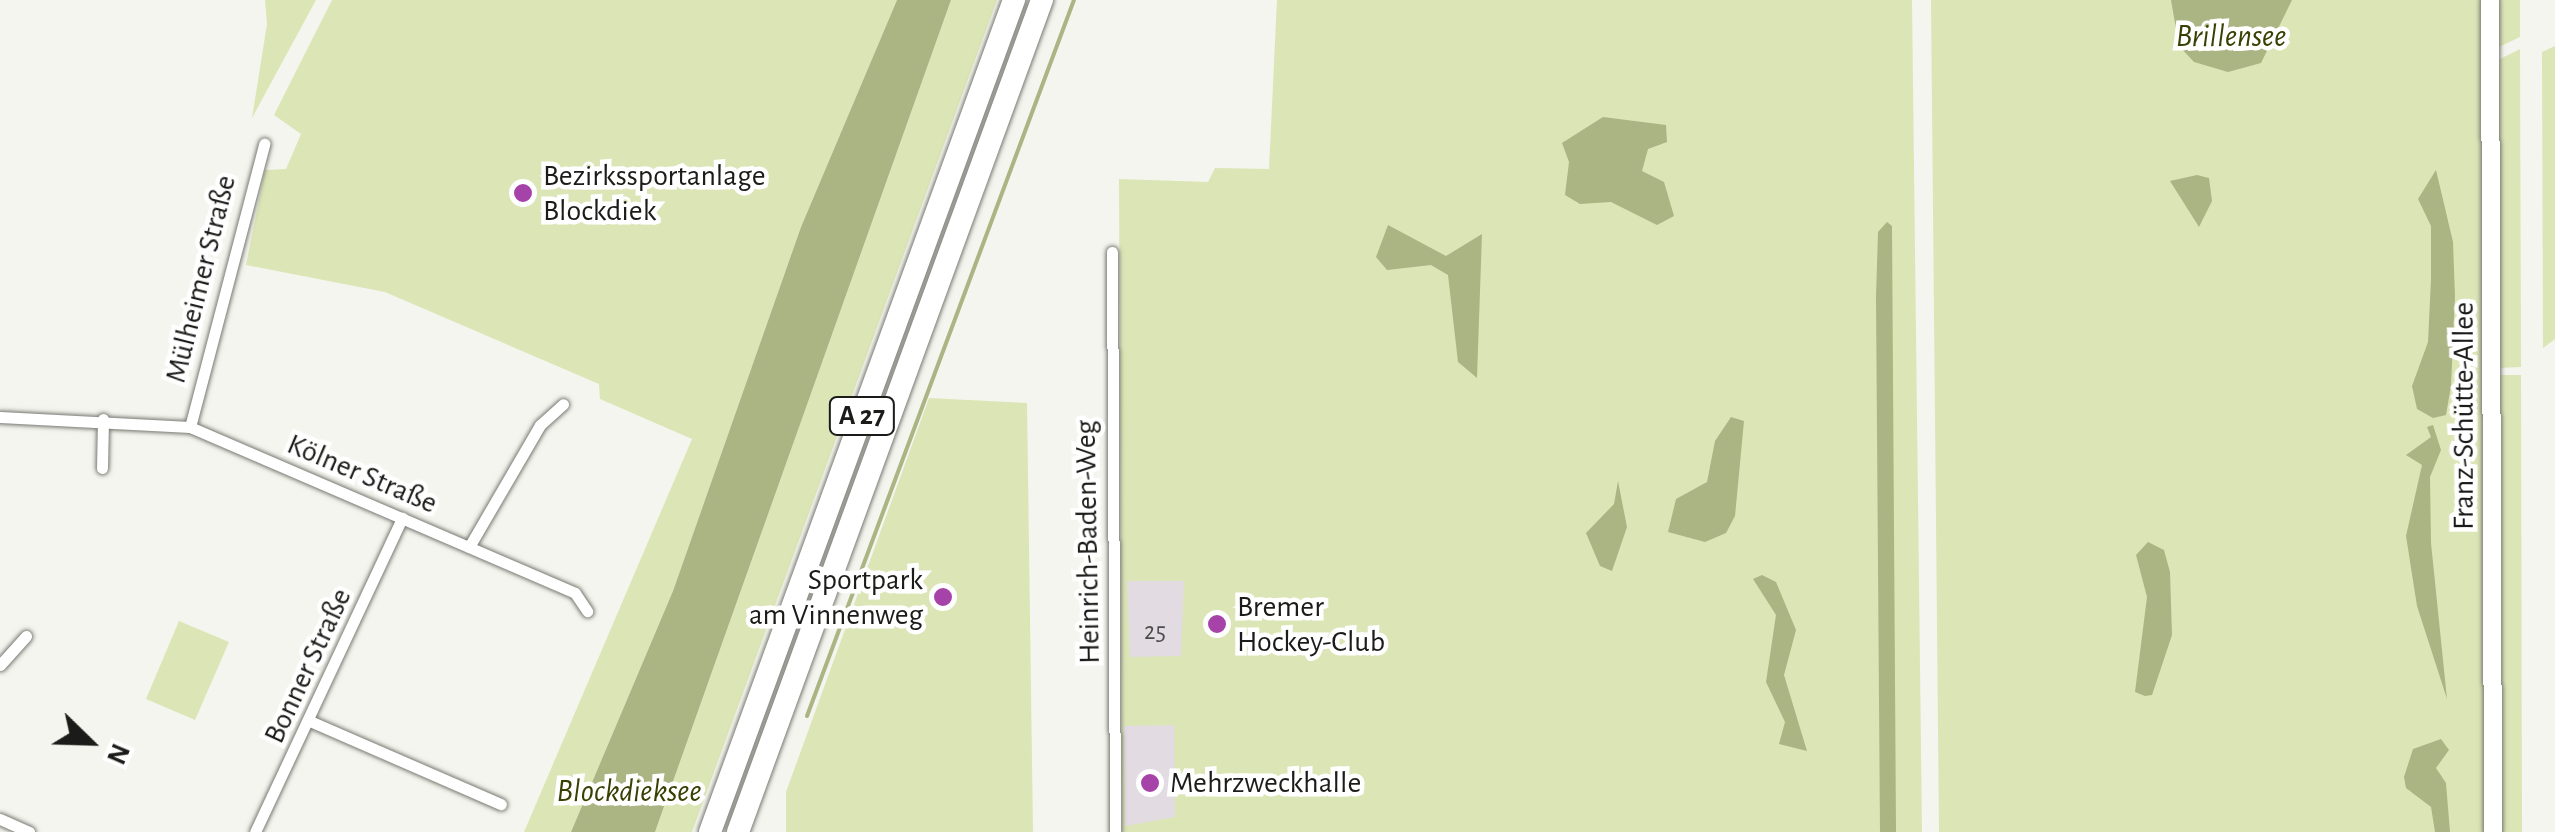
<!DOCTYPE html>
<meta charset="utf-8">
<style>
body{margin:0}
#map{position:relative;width:2555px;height:832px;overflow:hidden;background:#f4f5ee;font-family:"Alegreya Sans",sans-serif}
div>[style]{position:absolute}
.green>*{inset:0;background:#dce5b6}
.water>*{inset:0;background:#abb483}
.stream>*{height:4px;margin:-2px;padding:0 2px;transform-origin:2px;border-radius:2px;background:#abb483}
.building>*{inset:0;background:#e2dce2}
.roads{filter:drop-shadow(0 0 2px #787a73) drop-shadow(0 0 2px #787a73)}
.minor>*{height:11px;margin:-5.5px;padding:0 5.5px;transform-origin:5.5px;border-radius:5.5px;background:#fff}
.secondary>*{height:18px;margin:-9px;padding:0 9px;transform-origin:9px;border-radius:9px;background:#fff}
.motorway>*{height:22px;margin:-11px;padding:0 11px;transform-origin:11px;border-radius:11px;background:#fff}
.dots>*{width:28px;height:28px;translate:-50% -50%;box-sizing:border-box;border:5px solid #fff;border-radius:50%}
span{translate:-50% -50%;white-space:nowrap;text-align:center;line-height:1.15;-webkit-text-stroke:9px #fff;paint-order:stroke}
.number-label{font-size:25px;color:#4d4c4b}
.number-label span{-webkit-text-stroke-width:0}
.shield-label span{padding:2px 8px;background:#fff;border:2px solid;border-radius:8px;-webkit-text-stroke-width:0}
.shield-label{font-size:28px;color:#1b1c19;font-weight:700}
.poi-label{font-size:30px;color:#1b1c19}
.left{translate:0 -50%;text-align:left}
.right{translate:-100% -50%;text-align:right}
.street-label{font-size:30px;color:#1b1c19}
.water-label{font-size:32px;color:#394003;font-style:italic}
.north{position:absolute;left:40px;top:692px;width:100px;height:100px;-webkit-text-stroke:8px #fff;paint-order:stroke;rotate:113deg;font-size:28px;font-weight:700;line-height:40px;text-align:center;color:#1b1c19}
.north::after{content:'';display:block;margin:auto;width:35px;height:45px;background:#1b1c19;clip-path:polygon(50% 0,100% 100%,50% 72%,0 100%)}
</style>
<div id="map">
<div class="green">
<div style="clip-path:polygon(265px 0,316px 0,252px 118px,267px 24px)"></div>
<div style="clip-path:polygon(332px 0,897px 0,801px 227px,673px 591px,571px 832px,524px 832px,692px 439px,600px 399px,599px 384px,385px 292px,246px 265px,265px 170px,286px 169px,301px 134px,274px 115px)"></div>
<div style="clip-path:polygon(951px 0,997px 0,692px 832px,655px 832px)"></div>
<div style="clip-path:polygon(1277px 0,1912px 0,1922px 832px,1122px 832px,1119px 179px,1208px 182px,1215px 168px,1269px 169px)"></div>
<div style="clip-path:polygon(1931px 0,2483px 0,2486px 832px,1939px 832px)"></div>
<div style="clip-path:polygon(2497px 0,2520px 0,2520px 37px,2497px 48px)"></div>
<div style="clip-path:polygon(2555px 46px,2555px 339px,2543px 348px,2542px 52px)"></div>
<div style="clip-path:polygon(2520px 49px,2521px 367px,2498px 368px,2496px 61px)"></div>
<div style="clip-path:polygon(2498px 375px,2521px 375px,2522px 832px,2499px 832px)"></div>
<div style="clip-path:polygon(929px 398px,1027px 403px,1033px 832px,786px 832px,786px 792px)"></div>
<div style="clip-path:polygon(179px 621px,229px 642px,195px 720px,146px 699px)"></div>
</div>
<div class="water">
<div style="clip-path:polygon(897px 0,951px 0,655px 832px,571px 832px,673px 591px,801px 227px)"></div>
<div style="clip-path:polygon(2171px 0,2292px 0,2261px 63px,2228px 72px,2194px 62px,2179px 46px)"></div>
<div style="clip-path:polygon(1603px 117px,1666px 125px,1667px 142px,1648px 149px,1642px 171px,1664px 182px,1674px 216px,1657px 225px,1611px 202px,1580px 204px,1565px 195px,1569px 162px,1562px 143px)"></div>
<div style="clip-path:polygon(2436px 170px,2453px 242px,2455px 296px,2451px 386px,2446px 415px,2433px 418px,2417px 409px,2412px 386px,2428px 342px,2431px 279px,2431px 226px,2418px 199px)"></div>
<div style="clip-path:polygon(2197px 175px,2209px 178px,2212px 201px,2199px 227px,2170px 181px)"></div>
<div style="clip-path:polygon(1887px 222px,1892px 226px,1896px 832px,1880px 832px,1876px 297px,1878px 232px)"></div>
<div style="clip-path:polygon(1388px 225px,1446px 256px,1482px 234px,1477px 378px,1458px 362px,1448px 275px,1431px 265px,1387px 270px,1376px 257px)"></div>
<div style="clip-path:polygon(1731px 417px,1744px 421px,1735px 516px,1726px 533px,1705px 542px,1668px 532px,1676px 499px,1707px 482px,1715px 441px)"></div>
<div style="clip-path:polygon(2433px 425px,2441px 450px,2430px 477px,2431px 543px,2447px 699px,2417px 606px,2406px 536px,2422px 465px,2406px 455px,2431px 437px,2427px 427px)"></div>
<div style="clip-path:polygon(1618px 481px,1627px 527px,1612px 571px,1600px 566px,1586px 533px,1614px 504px)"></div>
<div style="clip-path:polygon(2148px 542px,2164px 550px,2170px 572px,2172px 635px,2152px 695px,2145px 696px,2135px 692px,2147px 597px,2136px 555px)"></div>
<div style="clip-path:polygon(1762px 575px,1776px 582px,1796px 630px,1784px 675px,1807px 751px,1779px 744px,1785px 722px,1766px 682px,1776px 615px,1753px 579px)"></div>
<div style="clip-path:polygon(2441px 739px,2449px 750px,2436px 768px,2446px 783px,2450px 832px,2435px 832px,2431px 807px,2406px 788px,2404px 777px,2413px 749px)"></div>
</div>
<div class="stream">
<div style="left:807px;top:716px;width:764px;rotate:-69.55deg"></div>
</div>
<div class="building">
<div style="clip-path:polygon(1127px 581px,1184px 581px,1181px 656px,1130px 657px)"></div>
<div style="clip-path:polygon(1174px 725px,1175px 817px,1125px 826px,1124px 726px)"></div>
</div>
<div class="roads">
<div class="minor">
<div style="left:1112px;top:252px;width:580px;rotate:89.7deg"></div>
<div style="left:0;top:417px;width:190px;rotate:3deg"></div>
<div style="left:190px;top:427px;width:419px;rotate:23.3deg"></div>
<div style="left:575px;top:593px;width:22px;rotate:56deg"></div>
<div style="left:190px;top:427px;width:293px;rotate:-75.3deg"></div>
<div style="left:102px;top:468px;width:49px;rotate:-88.8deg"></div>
<div style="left:469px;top:547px;width:141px;rotate:-59.8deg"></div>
<div style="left:540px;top:425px;width:31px;rotate:-42deg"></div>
<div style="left:0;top:665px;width:39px;rotate:-48deg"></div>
<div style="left:312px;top:722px;width:206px;rotate:23.5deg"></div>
<div style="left:0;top:819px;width:32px;rotate:24deg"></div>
<div style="left:255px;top:832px;width:347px;rotate:-64.9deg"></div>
</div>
<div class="secondary">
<div style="left:2490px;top:0;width:832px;rotate:89.79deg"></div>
</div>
<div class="motorway">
<div style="left:710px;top:832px;width:886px;rotate:-69.93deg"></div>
<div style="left:738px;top:832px;width:886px;rotate:-69.93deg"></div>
</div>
</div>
<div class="dots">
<div style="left:523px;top:193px;background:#a643a9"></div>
<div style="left:943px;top:597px;background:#a643a9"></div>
<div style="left:1217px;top:624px;background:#a643a9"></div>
<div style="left:1150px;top:783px;background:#a643a9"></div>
</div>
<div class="number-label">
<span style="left:1155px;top:632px">25</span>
</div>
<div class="shield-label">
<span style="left:862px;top:416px">A 27</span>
</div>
<div class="poi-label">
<span class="left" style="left:543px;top:193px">Bezirkssportanlage<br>Blockdiek</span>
<span class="right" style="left:923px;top:597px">Sportpark<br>am Vinnenweg</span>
<span class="left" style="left:1237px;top:624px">Bremer<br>Hockey-Club</span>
<span class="left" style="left:1170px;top:783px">Mehrzweckhalle</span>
</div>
<div class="street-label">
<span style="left:201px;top:279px;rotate:-76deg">Mülheimer Straße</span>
<span style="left:2464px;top:416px;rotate:-90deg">Franz-Schütte-Allee</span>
<span style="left:362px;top:474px;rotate:23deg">Kölner Straße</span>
<span style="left:1088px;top:542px;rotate:-91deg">Heinrich-Baden-Weg</span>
<span style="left:308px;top:666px;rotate:-65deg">Bonner Straße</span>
</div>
<div class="water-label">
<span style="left:2231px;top:36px">Brillensee</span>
<span style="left:629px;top:791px">Blockdieksee</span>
</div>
<div class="north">N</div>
</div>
